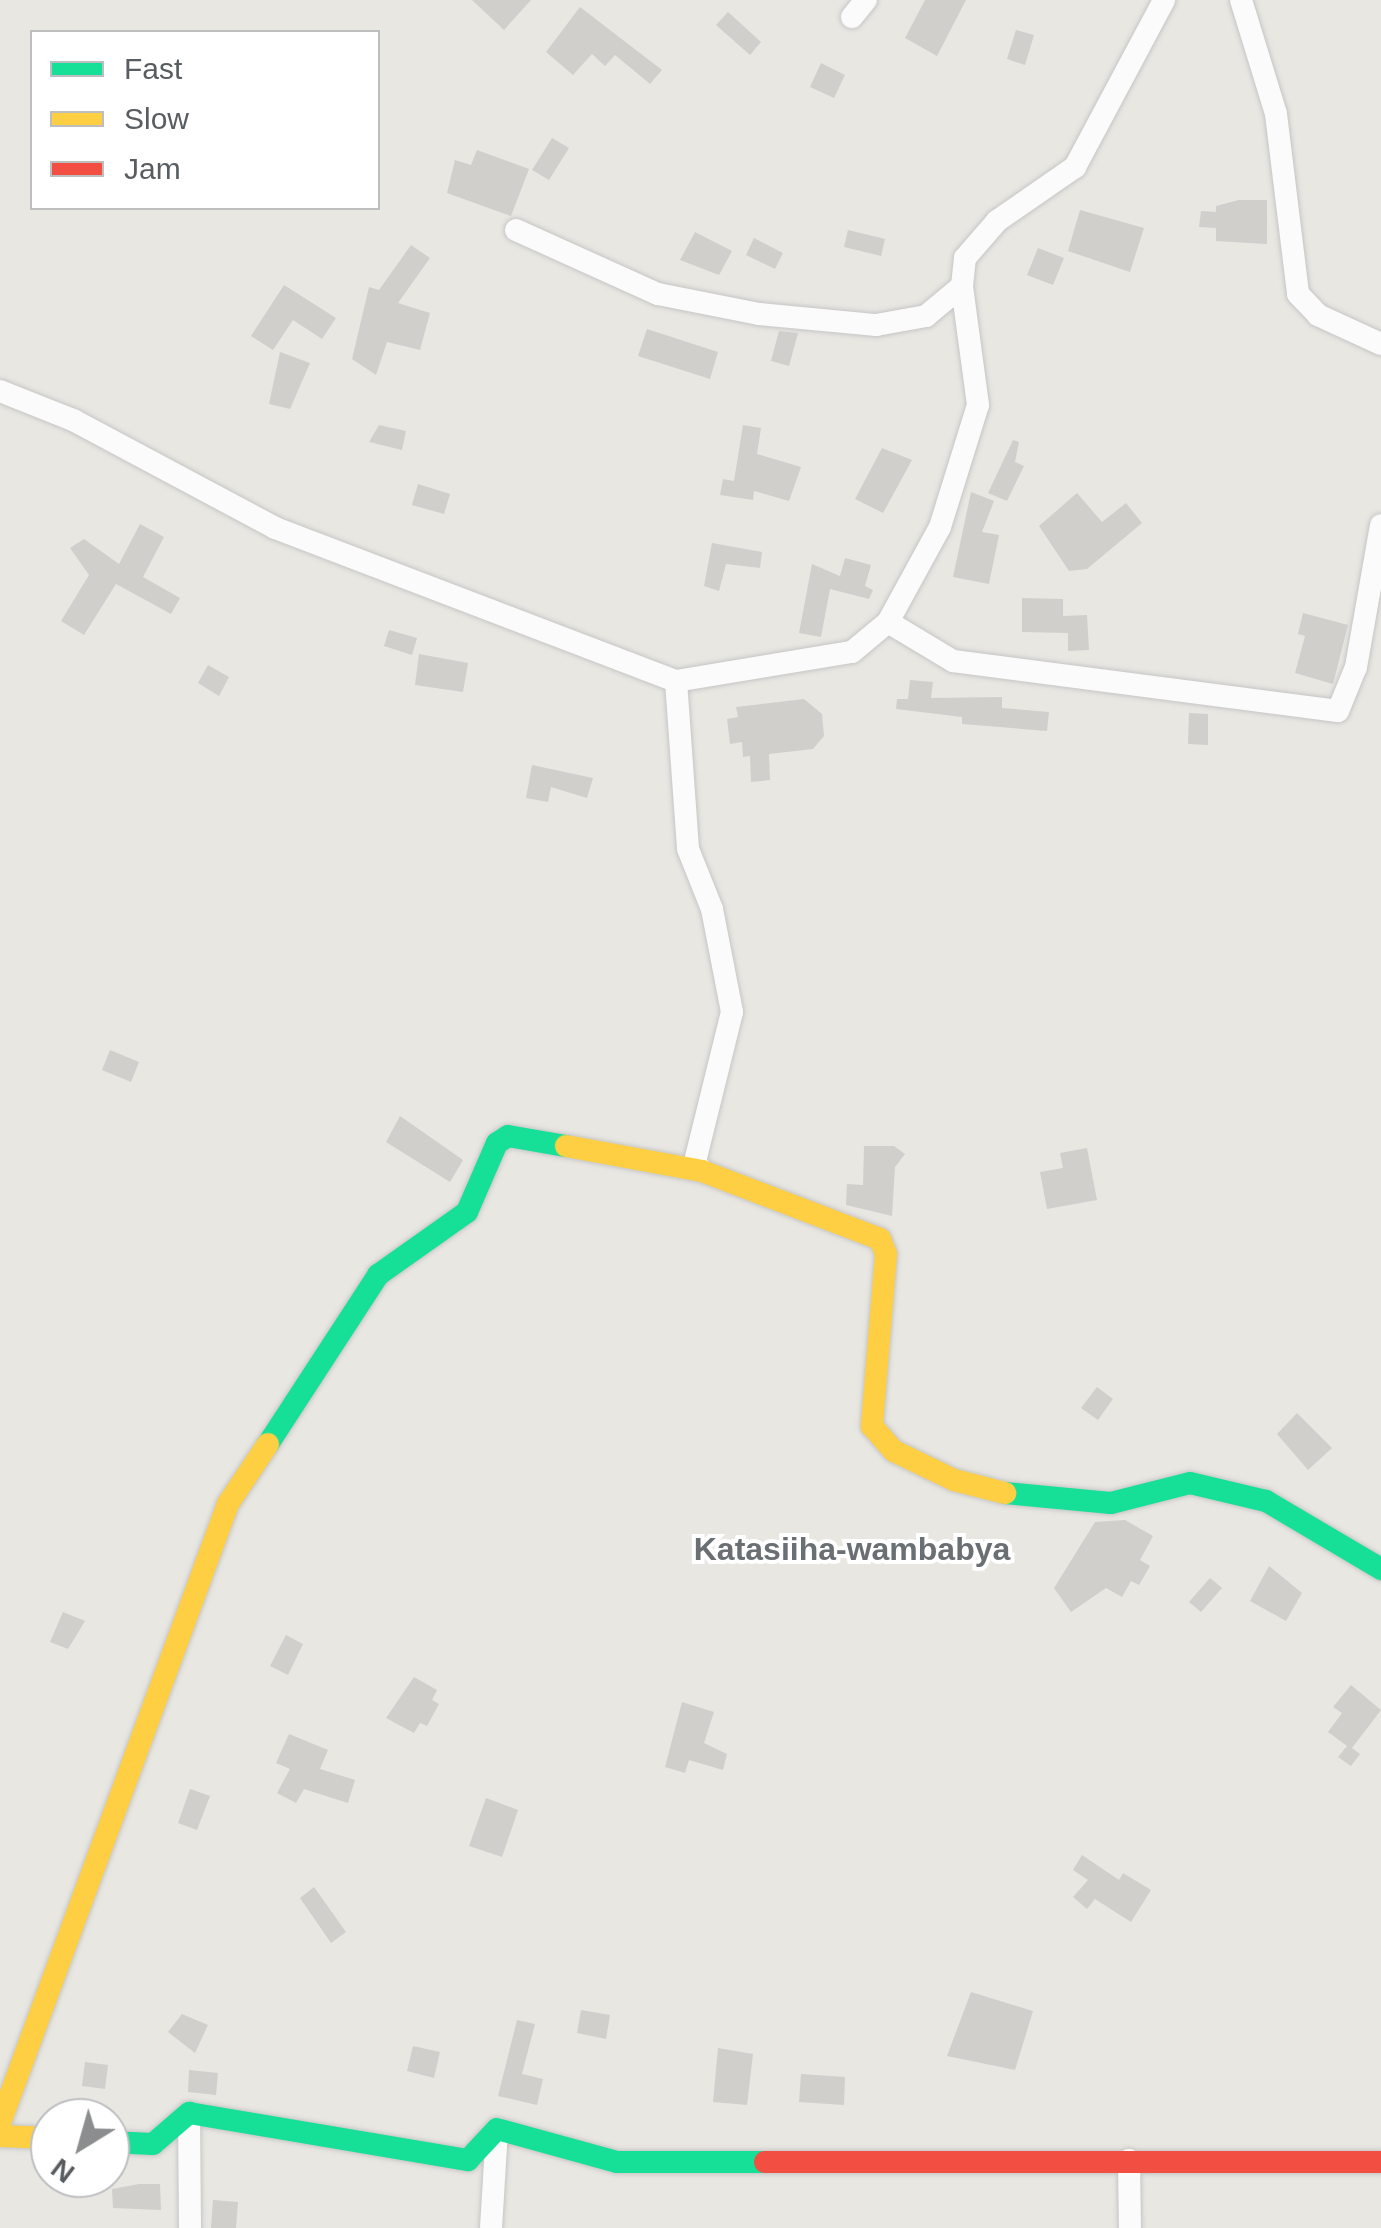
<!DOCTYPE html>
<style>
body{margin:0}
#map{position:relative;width:1381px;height:2228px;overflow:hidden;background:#e9e7e2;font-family:Helvetica,sans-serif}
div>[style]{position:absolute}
.building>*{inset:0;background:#d0cfcc}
.roads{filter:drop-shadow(0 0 2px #c5c6c5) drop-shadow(0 0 2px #c5c6c5)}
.street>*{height:22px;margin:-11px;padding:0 11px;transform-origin:11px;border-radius:11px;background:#fcfbfb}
.fast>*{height:22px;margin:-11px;padding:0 11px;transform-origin:11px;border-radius:11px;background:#16e098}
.slow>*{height:22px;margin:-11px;padding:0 11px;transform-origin:11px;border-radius:11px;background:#ffcf43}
.jam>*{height:22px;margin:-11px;padding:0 11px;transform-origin:11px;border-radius:11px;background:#f24e42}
span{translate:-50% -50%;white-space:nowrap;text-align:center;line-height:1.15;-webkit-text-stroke:8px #fff;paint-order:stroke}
.quarter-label{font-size:32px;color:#696f73;font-weight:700}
.legend{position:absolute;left:30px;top:30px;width:350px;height:180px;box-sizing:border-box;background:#fff;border:2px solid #bcbec0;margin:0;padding:12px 18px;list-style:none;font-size:30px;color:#585d61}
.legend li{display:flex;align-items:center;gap:20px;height:50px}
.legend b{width:50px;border:2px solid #bcbec0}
.north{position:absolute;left:30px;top:2098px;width:100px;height:100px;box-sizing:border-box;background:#fff;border:2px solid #bcbec0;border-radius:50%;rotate:217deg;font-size:28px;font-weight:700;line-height:40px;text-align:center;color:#585d61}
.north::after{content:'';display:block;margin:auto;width:35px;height:45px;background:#8b8d8e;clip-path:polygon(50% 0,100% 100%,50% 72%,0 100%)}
</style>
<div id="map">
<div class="building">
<div style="clip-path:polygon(472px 0,531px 0,504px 30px)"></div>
<div style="clip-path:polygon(925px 0,966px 0,937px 56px,905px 38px)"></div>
<div style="clip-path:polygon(580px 7px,662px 70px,650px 84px,615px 55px,605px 66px,592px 54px,573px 75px,546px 52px)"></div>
<div style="clip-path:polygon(728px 12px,761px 42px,750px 55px,716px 25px)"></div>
<div style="clip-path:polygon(1016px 30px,1034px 35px,1025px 65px,1007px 59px)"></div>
<div style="clip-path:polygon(821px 63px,845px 75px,834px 98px,810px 87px)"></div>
<div style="clip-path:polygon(552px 138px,569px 148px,549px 180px,532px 170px)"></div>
<div style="clip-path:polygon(477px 150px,529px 169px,511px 216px,447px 193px,455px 160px,471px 165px)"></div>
<div style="clip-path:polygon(1239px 200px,1267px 200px,1267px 244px,1216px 241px,1216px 228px,1199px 227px,1201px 211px,1216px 212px,1216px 206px)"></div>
<div style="clip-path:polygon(1080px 210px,1144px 228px,1130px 272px,1068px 251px)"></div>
<div style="clip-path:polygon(848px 230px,885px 239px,881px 256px,844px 247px)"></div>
<div style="clip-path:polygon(695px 232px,732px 251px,719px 275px,680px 260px)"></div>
<div style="clip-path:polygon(754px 238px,783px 253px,775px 269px,746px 255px)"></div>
<div style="clip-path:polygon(411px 245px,430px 258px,398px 303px,430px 313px,420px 350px,387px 342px,376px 375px,352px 359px,369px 287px,379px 290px)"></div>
<div style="clip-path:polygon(1038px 248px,1064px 258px,1053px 285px,1027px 275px)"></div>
<div style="clip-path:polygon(284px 285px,336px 318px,322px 339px,293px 320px,273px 350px,251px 336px)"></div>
<div style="clip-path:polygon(647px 329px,718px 352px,710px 379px,638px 356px)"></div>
<div style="clip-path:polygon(779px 331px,798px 333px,789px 366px,771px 361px)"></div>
<div style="clip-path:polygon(280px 352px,310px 363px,290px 409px,269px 404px)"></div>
<div style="clip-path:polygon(379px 425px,406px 431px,402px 450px,369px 442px)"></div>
<div style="clip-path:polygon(743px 425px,761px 428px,757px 454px,801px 467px,789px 501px,754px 491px,753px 500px,720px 495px,723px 479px,734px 481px)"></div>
<div style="clip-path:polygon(1013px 440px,1019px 442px,1015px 462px,1024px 466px,1007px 501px,988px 493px)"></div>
<div style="clip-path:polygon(882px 448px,912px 460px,883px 513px,855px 499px)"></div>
<div style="clip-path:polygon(418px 484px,450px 494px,444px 514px,412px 505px)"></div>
<div style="clip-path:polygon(971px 492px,994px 501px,982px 532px,999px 535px,989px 584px,953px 577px)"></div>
<div style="clip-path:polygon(1077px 493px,1102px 522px,1126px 503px,1142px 523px,1087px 569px,1069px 571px,1039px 526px)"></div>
<div style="clip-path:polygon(140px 524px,164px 537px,143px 577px,180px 598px,171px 614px,116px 584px,84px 635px,61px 621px,89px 575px,70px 548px,84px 539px,119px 564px)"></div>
<div style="clip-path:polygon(712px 543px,762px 552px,760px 568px,726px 564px,719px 591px,704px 586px)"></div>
<div style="clip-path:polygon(845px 558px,871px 565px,865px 586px,873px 590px,869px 599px,830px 589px,821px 637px,799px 633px,812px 564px,840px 576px)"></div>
<div style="clip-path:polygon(1022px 598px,1063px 599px,1063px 616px,1087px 615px,1089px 650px,1068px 651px,1068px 633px,1022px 632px)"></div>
<div style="clip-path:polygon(1303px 613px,1348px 625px,1333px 684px,1295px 673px,1305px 636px,1298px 634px)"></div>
<div style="clip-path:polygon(389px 630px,417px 638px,412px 655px,384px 646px)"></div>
<div style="clip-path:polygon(419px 654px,468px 663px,463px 692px,415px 685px)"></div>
<div style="clip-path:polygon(208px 665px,229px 677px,219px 696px,198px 683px)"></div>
<div style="clip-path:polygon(910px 680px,933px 682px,931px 698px,1002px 697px,1002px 708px,1049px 712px,1047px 731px,962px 724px,962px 717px,896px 709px,897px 699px,908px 699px)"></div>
<div style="clip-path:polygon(804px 699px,822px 714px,824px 736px,813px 749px,769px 754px,770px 780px,751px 782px,750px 756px,743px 757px,742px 742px,730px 744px,727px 719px,738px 717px,736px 707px)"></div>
<div style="clip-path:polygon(1189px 713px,1208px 714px,1208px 745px,1188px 744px)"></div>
<div style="clip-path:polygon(532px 765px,593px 778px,587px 798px,551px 787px,548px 802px,526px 798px)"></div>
<div style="clip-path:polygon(110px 1050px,139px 1062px,131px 1082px,102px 1070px)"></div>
<div style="clip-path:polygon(400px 1116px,463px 1160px,450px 1182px,386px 1142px)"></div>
<div style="clip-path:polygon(864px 1146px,894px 1146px,905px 1154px,895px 1167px,892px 1216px,846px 1205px,847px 1184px,863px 1185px)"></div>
<div style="clip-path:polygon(1087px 1148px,1097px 1200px,1047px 1209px,1040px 1172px,1063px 1168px,1060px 1153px)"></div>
<div style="clip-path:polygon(1097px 1387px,1113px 1399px,1098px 1420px,1081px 1408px)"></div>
<div style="clip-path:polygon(1297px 1413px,1332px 1448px,1308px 1470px,1277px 1434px)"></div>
<div style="clip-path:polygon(1125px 1520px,1153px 1536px,1140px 1560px,1150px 1566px,1139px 1585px,1131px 1581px,1122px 1597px,1106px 1588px,1071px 1612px,1054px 1588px,1095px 1522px)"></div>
<div style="clip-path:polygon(1269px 1566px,1302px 1593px,1286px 1621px,1250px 1601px)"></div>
<div style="clip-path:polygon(1210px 1578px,1222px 1588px,1201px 1612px,1189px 1602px)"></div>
<div style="clip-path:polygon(63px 1612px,85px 1621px,68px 1649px,50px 1642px)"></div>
<div style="clip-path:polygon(286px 1635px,303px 1644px,288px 1675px,270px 1666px)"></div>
<div style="clip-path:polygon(414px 1677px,437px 1690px,432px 1700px,439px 1704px,427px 1726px,420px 1723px,414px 1733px,386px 1718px)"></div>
<div style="clip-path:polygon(1351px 1685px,1381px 1710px,1352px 1748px,1360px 1754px,1351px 1766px,1338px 1757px,1347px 1746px,1328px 1732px,1342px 1713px,1333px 1707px)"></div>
<div style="clip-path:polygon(682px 1702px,714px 1712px,704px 1743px,727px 1754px,723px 1770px,689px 1760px,685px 1773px,665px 1767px)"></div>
<div style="clip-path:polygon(289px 1734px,328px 1750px,320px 1769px,355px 1780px,348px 1803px,304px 1789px,296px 1803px,277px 1793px,290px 1769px,276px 1763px)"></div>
<div style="clip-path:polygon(190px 1789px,210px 1796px,197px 1830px,178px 1823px)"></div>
<div style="clip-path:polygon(486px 1798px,518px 1810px,502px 1857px,469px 1846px)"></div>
<div style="clip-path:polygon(1082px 1855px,1119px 1880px,1123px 1873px,1151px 1890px,1131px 1922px,1095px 1899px,1087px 1909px,1073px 1897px,1088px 1880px,1073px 1870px)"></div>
<div style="clip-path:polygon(314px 1887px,346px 1932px,331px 1943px,300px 1898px)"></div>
<div style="clip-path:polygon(971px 1992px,1033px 2011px,1015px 2070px,947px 2056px)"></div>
<div style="clip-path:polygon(581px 2010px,610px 2015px,606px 2039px,577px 2033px)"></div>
<div style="clip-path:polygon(182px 2014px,208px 2025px,195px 2053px,168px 2032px)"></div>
<div style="clip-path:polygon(517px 2020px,535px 2024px,522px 2074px,543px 2079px,537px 2105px,498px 2096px)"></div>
<div style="clip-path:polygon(413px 2046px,440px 2052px,434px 2078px,407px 2071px)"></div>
<div style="clip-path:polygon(718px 2048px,753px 2054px,747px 2105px,713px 2102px)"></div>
<div style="clip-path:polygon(85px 2062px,108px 2065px,105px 2089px,82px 2086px)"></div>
<div style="clip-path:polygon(189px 2070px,218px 2073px,216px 2095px,188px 2092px)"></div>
<div style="clip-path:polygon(801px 2074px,845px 2077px,844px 2105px,799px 2102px)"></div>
<div style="clip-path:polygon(139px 2184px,160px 2184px,161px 2210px,113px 2208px,112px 2189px)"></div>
<div style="clip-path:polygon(213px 2200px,238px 2202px,236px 2228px,211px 2228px)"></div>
</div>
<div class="roads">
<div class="street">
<div style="left:1241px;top:0;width:119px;rotate:72.9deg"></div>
<div style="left:1276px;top:114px;width:181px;rotate:83deg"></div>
<div style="left:1298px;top:294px;width:29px;rotate:46deg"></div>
<div style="left:1318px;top:315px;width:69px;rotate:24.7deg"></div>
<div style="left:852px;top:17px;width:22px;rotate:-51deg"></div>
<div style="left:516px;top:230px;width:156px;rotate:24.3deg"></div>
<div style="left:658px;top:294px;width:103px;rotate:11.2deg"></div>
<div style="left:759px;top:314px;width:118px;rotate:5.4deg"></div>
<div style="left:876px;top:325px;width:51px;rotate:-10.2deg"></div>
<div style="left:926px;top:316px;width:47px;rotate:-39.8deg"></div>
<div style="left:962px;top:286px;width:28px;rotate:-84deg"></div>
<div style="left:965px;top:258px;width:49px;rotate:-49.1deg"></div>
<div style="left:997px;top:221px;width:95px;rotate:-34.7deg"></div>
<div style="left:1075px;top:167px;width:189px;rotate:-61.9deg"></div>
<div style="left:0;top:391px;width:79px;rotate:21.7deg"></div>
<div style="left:73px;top:420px;width:229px;rotate:28.1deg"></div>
<div style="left:275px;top:528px;width:429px;rotate:20.9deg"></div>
<div style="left:676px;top:681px;width:178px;rotate:-9.4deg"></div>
<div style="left:852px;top:652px;width:47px;rotate:-39.8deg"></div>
<div style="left:888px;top:622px;width:108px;rotate:-61.3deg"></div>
<div style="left:940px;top:527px;width:128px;rotate:-72.7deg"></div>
<div style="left:978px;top:405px;width:120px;rotate:-97.7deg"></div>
<div style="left:888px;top:622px;width:76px;rotate:31deg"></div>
<div style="left:953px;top:661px;width:388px;rotate:7.4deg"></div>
<div style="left:1338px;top:711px;width:48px;rotate:-67.8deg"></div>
<div style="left:1356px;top:667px;width:144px;rotate:-80deg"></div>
<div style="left:676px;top:681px;width:168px;rotate:85.9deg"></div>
<div style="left:688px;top:849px;width:65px;rotate:68.2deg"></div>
<div style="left:712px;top:909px;width:105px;rotate:79deg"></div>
<div style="left:732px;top:1012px;width:154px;rotate:103.9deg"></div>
<div style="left:695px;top:1162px;width:11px;rotate:52deg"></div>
<div style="left:189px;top:2113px;width:115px;rotate:89.5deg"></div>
<div style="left:1129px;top:2160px;width:68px;rotate:89.2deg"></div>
<div style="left:491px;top:2228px;width:99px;rotate:-86.5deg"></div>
</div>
<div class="fast">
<div style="left:268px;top:1444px;width:202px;rotate:-56.9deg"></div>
<div style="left:378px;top:1275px;width:109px;rotate:-35.3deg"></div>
<div style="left:467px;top:1212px;width:75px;rotate:-66.5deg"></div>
<div style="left:497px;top:1143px;width:13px;rotate:-32deg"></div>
<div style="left:508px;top:1136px;width:59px;rotate:9.8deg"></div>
<div style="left:1005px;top:1493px;width:106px;rotate:5.4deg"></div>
<div style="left:1111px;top:1503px;width:81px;rotate:-14.2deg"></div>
<div style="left:1190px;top:1483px;width:78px;rotate:13.3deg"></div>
<div style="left:1266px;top:1501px;width:134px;rotate:30.6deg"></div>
<div style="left:110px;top:2142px;width:43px;rotate:2.7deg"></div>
<div style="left:153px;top:2144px;width:48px;rotate:-40.7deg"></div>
<div style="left:189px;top:2113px;width:283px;rotate:9.6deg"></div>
<div style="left:468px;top:2160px;width:42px;rotate:-46.9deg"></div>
<div style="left:497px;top:2129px;width:124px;rotate:15.4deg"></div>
<div style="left:617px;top:2162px;width:148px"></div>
</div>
<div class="slow">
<div style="left:566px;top:1146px;width:138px;rotate:10.4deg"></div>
<div style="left:702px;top:1171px;width:191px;rotate:20.9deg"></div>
<div style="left:880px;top:1239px;width:16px;rotate:68deg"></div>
<div style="left:886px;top:1254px;width:173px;rotate:94.7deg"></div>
<div style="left:872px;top:1426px;width:33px;rotate:49deg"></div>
<div style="left:894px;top:1451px;width:67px;rotate:25.8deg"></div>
<div style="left:954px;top:1480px;width:53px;rotate:14.3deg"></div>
<div style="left:0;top:2123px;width:660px;rotate:-69.78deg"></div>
<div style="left:228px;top:1504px;width:72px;rotate:-56.3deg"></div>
<div style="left:0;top:2136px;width:50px;rotate:2.3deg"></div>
</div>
<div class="jam">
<div style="left:765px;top:2162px;width:616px"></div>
</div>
</div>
<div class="quarter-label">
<span style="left:852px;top:1549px">Katasiiha-wambabya</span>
</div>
<ul class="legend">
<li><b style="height:12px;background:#16e098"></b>Fast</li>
<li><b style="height:12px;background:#ffcf43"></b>Slow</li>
<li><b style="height:12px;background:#f24e42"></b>Jam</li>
</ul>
<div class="north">N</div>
</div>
